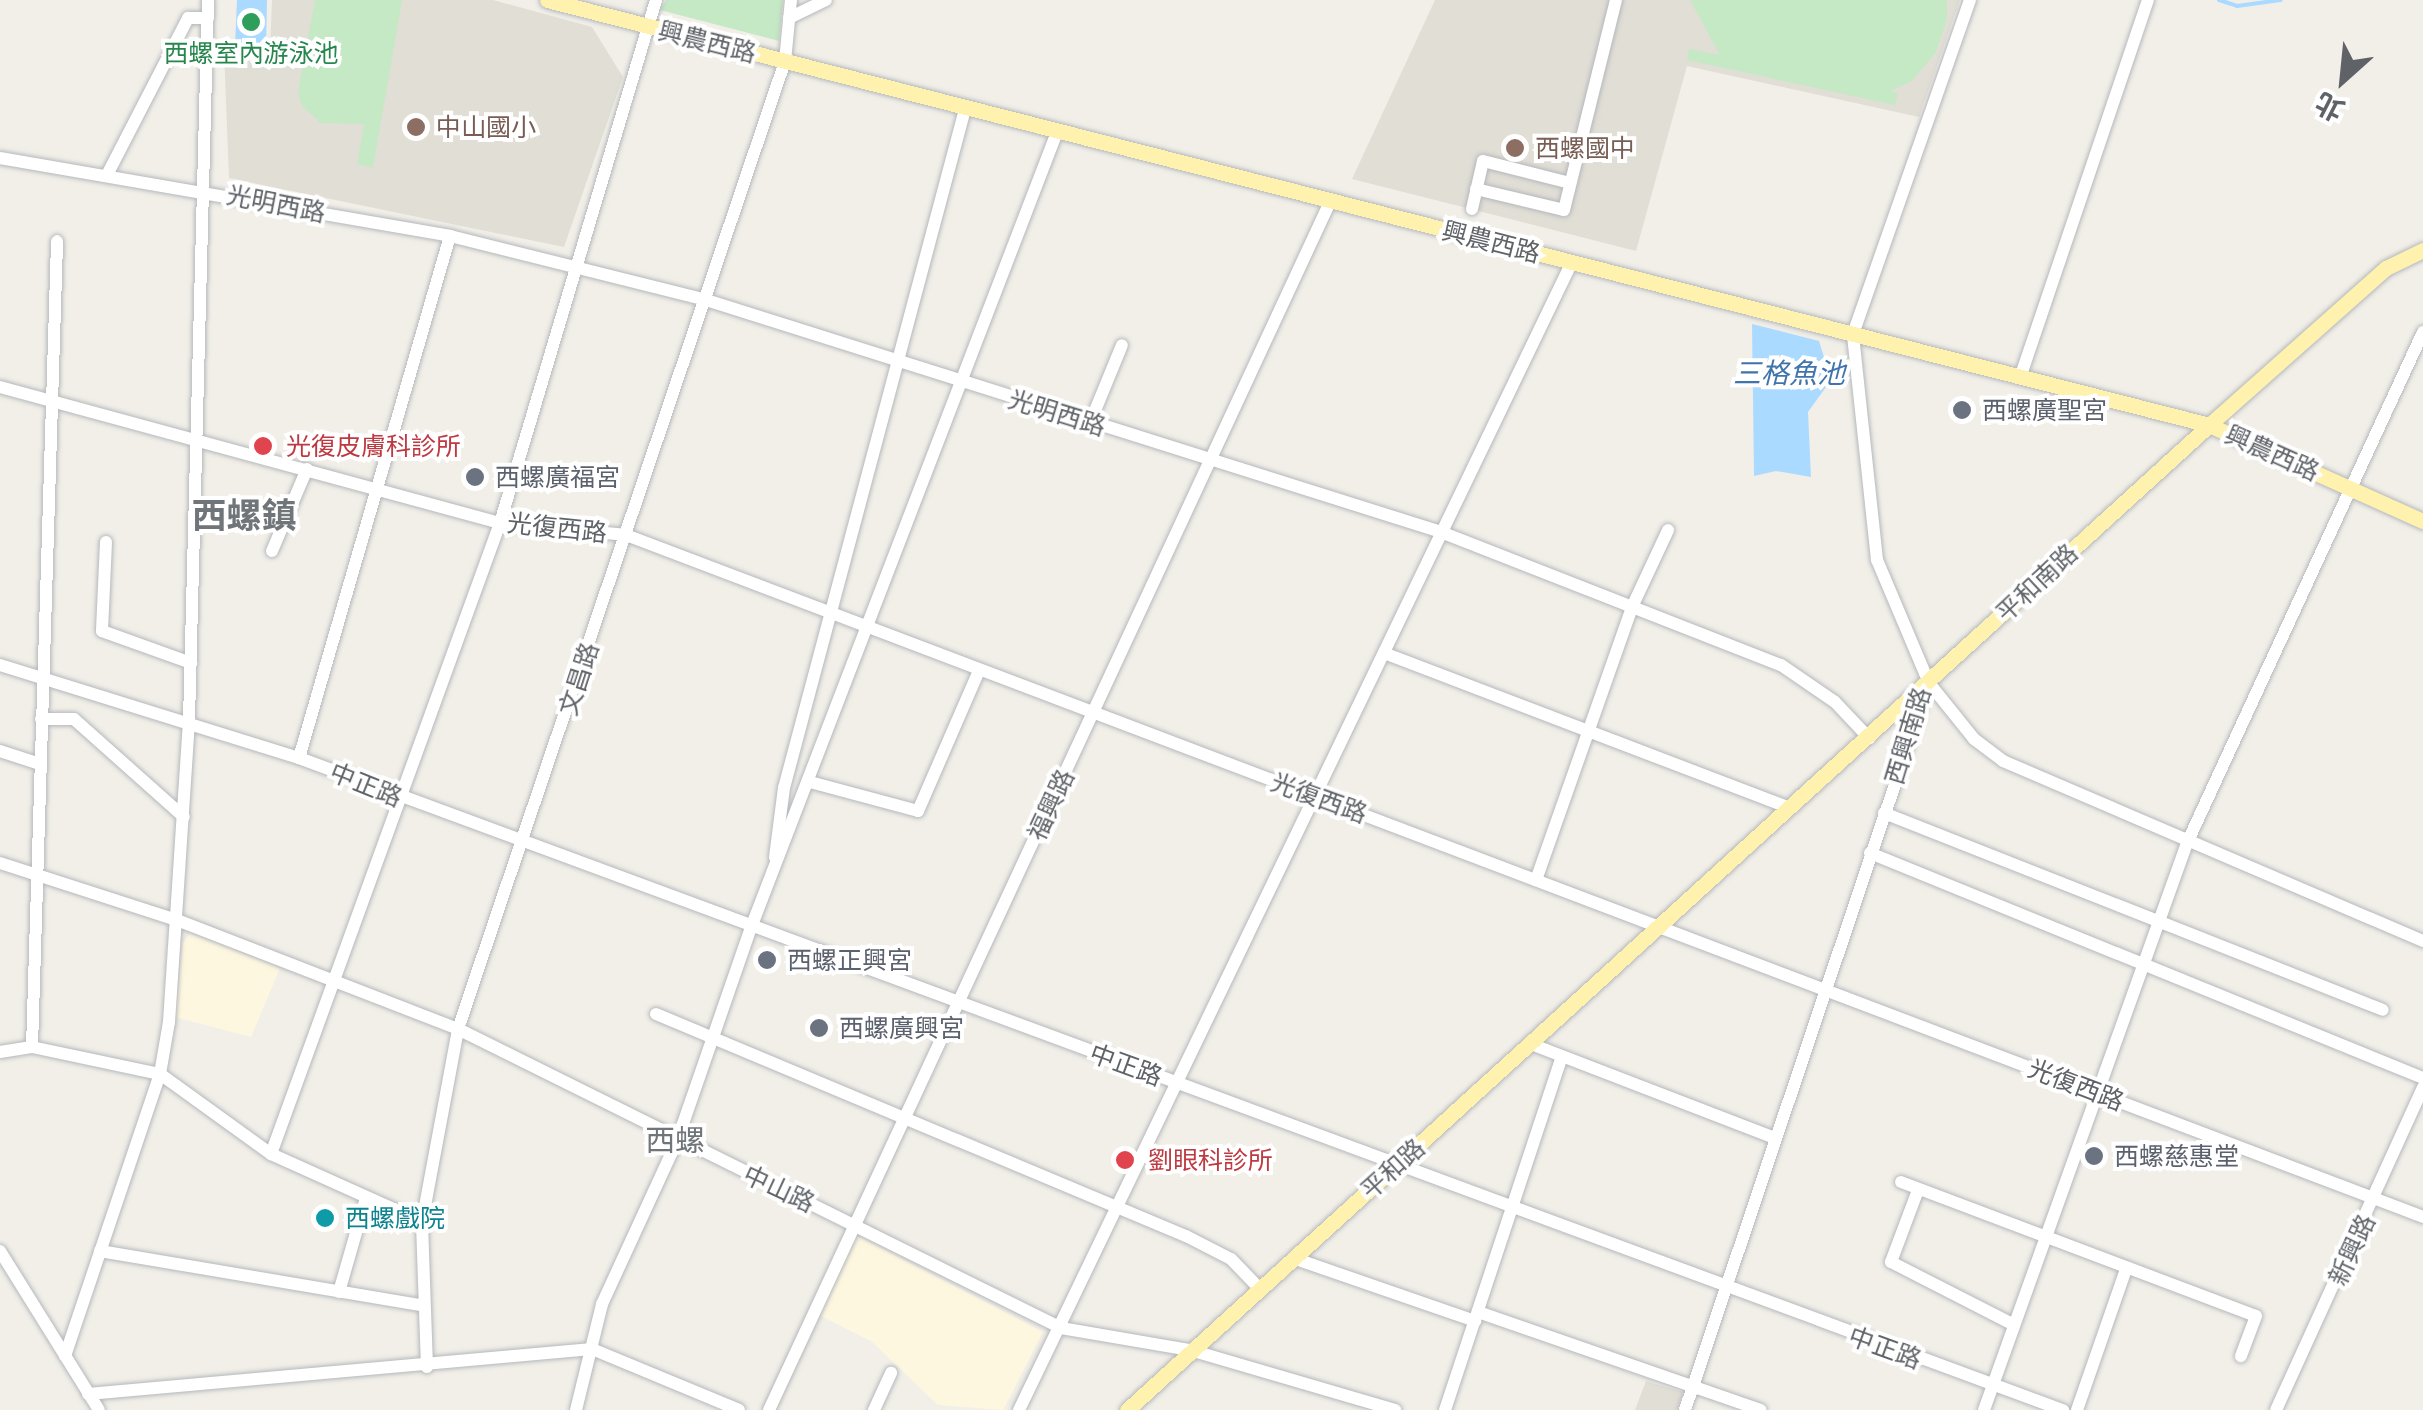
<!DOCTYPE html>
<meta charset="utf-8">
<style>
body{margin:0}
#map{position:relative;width:2423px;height:1410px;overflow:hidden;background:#f1efe8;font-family:"Archivo Narrow","Noto Sans TC",sans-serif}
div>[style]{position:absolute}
.commercial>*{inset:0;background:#fef7e0}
.education>*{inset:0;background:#e1ded6}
.green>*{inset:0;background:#c5e8c5}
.water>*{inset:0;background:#aadaff}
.stream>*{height:4px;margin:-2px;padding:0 2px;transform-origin:2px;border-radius:2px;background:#aadaff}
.roads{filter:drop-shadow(0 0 2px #b5b8bc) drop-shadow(0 0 2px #b5b8bc)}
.minor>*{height:12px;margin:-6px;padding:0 6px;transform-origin:6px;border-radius:6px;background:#fff}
.major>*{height:15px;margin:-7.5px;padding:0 7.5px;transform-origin:7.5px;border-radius:7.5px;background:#fff2af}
.dots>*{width:28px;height:28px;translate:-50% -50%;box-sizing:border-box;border:5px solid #fff;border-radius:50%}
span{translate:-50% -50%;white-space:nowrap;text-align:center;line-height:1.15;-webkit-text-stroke:8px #fff;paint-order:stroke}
.street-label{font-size:25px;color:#5f6368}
.leisure-label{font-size:25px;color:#27864d}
.education-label{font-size:25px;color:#785e54}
.left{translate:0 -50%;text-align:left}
.worship-label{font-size:25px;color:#5b616d}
.health-label{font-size:25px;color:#be3a42}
.culture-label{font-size:25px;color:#0d838f}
.water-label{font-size:28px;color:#4174aa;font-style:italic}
.quarter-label{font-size:30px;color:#70757a}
.district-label{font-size:35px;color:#70757a;font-weight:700}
.north{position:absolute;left:2293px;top:30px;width:100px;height:100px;-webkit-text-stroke:8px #fff;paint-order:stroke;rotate:207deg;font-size:28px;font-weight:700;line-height:40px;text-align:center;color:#5f6368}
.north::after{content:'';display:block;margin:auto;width:35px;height:45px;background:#5f6368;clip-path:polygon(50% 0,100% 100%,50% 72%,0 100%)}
</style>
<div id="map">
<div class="commercial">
<div style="clip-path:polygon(190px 933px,280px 968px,251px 1037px,175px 1017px,183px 943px)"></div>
<div style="clip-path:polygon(857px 1236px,1043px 1332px,1003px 1410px,938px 1405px,871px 1341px,817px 1314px)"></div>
</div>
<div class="education">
<div style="clip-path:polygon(272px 0,493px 0,592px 27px,623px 77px,564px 247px,229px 178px,224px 50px,270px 50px)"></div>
<div style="clip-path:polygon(1435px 0,1960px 0,1919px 117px,1687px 66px,1636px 251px,1352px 179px)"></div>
<div style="clip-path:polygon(1646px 1381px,1683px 1392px,1677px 1410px,1635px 1410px)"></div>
</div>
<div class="green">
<div style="clip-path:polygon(315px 0,402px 0,373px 168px,357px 164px,364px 124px,321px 123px,302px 106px,298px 91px)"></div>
<div style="clip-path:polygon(666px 0,783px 0,779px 41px,660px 10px)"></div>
<div style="clip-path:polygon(1690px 0,1947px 0,1947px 19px,1936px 52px,1912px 81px,1890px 91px,1898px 93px,1895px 105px,1687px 60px,1689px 49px,1720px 55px)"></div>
</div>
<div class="water">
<div style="clip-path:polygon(237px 0,267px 0,266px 46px,235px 45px)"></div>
<div style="clip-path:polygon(1752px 324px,1819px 341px,1831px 380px,1808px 412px,1811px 477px,1776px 471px,1754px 476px)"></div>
</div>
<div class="stream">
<div style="left:2219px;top:0;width:19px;rotate:18deg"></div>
<div style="left:2237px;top:6px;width:44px;rotate:-7.8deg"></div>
</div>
<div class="roads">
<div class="minor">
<div style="left:789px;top:18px;width:41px;rotate:-25.9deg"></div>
<div style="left:0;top:158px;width:457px;rotate:9.8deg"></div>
<div style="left:450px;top:236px;width:261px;rotate:14deg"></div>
<div style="left:703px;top:299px;width:774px;rotate:17.52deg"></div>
<div style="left:1441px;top:532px;width:365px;rotate:21.4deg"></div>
<div style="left:1781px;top:665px;width:65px;rotate:34.4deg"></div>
<div style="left:1835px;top:702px;width:50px;rotate:46.6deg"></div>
<div style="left:107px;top:175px;width:177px;rotate:-62.7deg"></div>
<div style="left:188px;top:18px;width:20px"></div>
<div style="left:1476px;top:189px;width:90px;rotate:13.4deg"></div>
<div style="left:1564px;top:210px;width:216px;rotate:-76.1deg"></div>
<div style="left:1472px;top:209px;width:49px;rotate:-77.1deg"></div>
<div style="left:1483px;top:161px;width:90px;rotate:14.2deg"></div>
<div style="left:2020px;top:378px;width:399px;rotate:-71.3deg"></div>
<div style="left:0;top:387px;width:518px;rotate:15.22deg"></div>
<div style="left:500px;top:523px;width:127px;rotate:5.4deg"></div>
<div style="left:626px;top:535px;width:1922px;rotate:20.78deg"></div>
<div style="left:1090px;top:423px;width:84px;rotate:-67.7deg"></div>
<div style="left:106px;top:542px;width:89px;rotate:92.6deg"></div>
<div style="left:102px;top:631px;width:95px;rotate:19.8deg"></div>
<div style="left:272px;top:551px;width:89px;rotate:-66.9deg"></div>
<div style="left:1384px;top:653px;width:435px;rotate:20.9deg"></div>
<div style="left:0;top:665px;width:313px;rotate:17.3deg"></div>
<div style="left:299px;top:758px;width:1881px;rotate:20.29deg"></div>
<div style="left:1929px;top:683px;width:72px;rotate:51.2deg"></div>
<div style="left:1974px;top:739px;width:36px;rotate:37deg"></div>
<div style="left:2003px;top:761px;width:457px;rotate:23.2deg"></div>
<div style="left:41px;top:719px;width:33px"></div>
<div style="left:74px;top:719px;width:147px;rotate:41.7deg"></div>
<div style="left:0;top:751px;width:42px;rotate:18deg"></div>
<div style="left:299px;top:758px;width:543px;rotate:-73.87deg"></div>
<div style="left:810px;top:782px;width:112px;rotate:15deg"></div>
<div style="left:918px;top:811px;width:153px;rotate:-66.5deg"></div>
<div style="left:1884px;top:813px;width:536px;rotate:21.54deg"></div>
<div style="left:1870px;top:853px;width:597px;rotate:22.14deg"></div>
<div style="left:775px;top:857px;width:70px;rotate:-82.6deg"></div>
<div style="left:784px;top:788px;width:703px;rotate:-75.07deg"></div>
<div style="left:0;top:863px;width:186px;rotate:17.9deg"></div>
<div style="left:177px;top:920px;width:301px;rotate:21.2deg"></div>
<div style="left:458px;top:1029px;width:673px;rotate:26.37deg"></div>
<div style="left:1061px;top:1328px;width:131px;rotate:9.7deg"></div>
<div style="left:1190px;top:1350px;width:214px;rotate:16.3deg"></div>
<div style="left:1536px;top:880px;width:289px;rotate:-70.6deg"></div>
<div style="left:1632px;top:607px;width:85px;rotate:-64.9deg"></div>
<div style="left:656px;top:1014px;width:575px;rotate:22.73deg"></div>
<div style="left:1186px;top:1236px;width:51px;rotate:27.1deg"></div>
<div style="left:1231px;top:1259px;width:40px;rotate:46deg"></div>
<div style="left:1531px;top:1044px;width:261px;rotate:21.1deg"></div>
<div style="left:32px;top:1047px;width:806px;rotate:-88.22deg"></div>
<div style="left:0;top:1052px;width:32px;rotate:-9deg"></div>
<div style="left:32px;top:1047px;width:131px;rotate:11.9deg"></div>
<div style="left:160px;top:1074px;width:137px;rotate:35.8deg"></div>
<div style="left:271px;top:1154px;width:166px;rotate:24.2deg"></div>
<div style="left:271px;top:1154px;width:671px;rotate:-70.05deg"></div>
<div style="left:500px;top:523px;width:546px;rotate:-73.39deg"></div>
<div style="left:1901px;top:1182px;width:379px;rotate:20.7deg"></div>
<div style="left:2256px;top:1316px;width:43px;rotate:110.6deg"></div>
<div style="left:1918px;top:1190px;width:77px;rotate:110.6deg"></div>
<div style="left:1891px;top:1262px;width:136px;rotate:27.1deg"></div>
<div style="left:0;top:1251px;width:187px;rotate:58.1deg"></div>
<div style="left:100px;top:1251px;width:325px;rotate:9.6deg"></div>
<div style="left:1293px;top:1258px;width:193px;rotate:19.1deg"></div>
<div style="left:339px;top:1292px;width:98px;rotate:-74deg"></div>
<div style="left:1478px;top:1312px;width:299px;rotate:19.1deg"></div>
<div style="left:65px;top:1356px;width:298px;rotate:-71.4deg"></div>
<div style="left:160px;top:1074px;width:53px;rotate:-80.2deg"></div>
<div style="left:169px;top:1022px;width:303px;rotate:-86.2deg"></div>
<div style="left:189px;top:720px;width:720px;rotate:-88.49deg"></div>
<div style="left:427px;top:1367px;width:145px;rotate:-92deg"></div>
<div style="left:422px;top:1222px;width:196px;rotate:-79.4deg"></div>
<div style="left:458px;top:1029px;width:1022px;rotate:-71.33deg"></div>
<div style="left:785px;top:61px;width:61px;rotate:-84.4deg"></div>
<div style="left:88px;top:1394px;width:506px;rotate:-5.1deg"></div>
<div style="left:592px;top:1349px;width:159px;rotate:22.5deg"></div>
<div style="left:576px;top:1410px;width:109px;rotate:-76.2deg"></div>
<div style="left:602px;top:1304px;width:179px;rotate:-65.3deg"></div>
<div style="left:677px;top:1141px;width:229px;rotate:-70.9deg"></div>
<div style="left:752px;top:925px;width:850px;rotate:-68.96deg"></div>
<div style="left:769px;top:1410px;width:1334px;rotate:-65.09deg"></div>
<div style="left:874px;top:1410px;width:41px;rotate:-65.3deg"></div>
<div style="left:1019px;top:1410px;width:1274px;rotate:-64.28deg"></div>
<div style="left:1445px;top:1410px;width:370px;rotate:-71.7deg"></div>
<div style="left:1685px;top:1410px;width:767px;rotate:-71.45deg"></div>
<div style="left:1929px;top:683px;width:134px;rotate:-112.9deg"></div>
<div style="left:1877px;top:560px;width:227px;rotate:-96.1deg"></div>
<div style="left:1853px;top:334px;width:354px;rotate:-70.7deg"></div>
<div style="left:1984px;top:1410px;width:602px;rotate:-70.3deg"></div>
<div style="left:2187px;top:843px;width:563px;rotate:-65.21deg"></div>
<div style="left:2077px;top:1410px;width:149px;rotate:-70.8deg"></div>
<div style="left:2276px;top:1410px;width:355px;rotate:-65.5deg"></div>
</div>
<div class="major">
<div style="left:547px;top:0;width:1715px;rotate:14.34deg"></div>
<div style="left:2209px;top:425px;width:235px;rotate:24.2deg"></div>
<div style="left:1127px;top:1410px;width:1463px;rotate:-42.31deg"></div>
<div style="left:2209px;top:425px;width:237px;rotate:-41.6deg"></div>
<div style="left:2386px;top:268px;width:41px;rotate:-25.9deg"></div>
</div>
</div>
<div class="dots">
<div style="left:251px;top:22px;background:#2e9e5b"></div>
<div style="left:416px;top:127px;background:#8d6e63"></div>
<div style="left:1515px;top:148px;background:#8d6e63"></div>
<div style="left:1962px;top:410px;background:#6b7280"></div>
<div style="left:263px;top:446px;background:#e0444e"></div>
<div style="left:475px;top:477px;background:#6b7280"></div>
<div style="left:767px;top:960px;background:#6b7280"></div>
<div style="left:819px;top:1028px;background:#6b7280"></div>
<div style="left:2094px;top:1156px;background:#6b7280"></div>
<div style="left:1125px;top:1160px;background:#e0444e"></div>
<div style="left:325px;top:1218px;background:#0f9aa8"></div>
</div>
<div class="street-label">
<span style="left:707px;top:42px;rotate:14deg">興農西路</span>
<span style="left:276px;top:204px;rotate:11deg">光明西路</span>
<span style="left:1491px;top:242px;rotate:14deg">興農西路</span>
<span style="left:1057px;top:413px;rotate:17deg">光明西路</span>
<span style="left:2272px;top:453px;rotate:24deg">興農西路</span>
<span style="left:557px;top:528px;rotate:6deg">光復西路</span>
<span style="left:2037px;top:583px;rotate:-43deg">平和南路</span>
<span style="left:579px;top:679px;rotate:-72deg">文昌路</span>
<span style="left:1908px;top:736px;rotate:-73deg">西興南路</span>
<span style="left:366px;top:785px;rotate:22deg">中正路</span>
<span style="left:1319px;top:798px;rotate:20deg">光復西路</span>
<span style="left:1051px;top:805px;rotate:-65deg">福興路</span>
<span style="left:1126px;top:1065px;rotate:20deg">中正路</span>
<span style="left:2076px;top:1085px;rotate:21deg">光復西路</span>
<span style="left:1393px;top:1169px;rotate:-42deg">平和路</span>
<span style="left:779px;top:1189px;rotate:25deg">中山路</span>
<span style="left:2352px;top:1250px;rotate:-65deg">新興路</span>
<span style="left:1885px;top:1348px;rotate:20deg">中正路</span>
</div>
<div class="leisure-label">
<span style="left:251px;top:53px">西螺室內游泳池</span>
</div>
<div class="education-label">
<span class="left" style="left:436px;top:127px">中山國小</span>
<span class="left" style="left:1535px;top:148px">西螺國中</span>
</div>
<div class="worship-label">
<span class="left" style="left:1982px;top:410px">西螺廣聖宮</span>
<span class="left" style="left:495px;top:477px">西螺廣福宮</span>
<span class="left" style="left:787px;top:960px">西螺正興宮</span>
<span class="left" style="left:839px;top:1028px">西螺廣興宮</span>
<span class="left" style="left:2114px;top:1156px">西螺慈惠堂</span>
</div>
<div class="health-label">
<span class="left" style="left:286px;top:446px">光復皮膚科診所</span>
<span class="left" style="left:1148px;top:1160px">劉眼科診所</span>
</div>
<div class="culture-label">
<span class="left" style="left:345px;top:1218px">西螺戲院</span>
</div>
<div class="water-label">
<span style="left:1789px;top:373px">三格魚池</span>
</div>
<div class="quarter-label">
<span style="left:675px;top:1140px">西螺</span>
</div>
<div class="district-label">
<span style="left:244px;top:516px">西螺鎮</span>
</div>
<div class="north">北</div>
</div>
